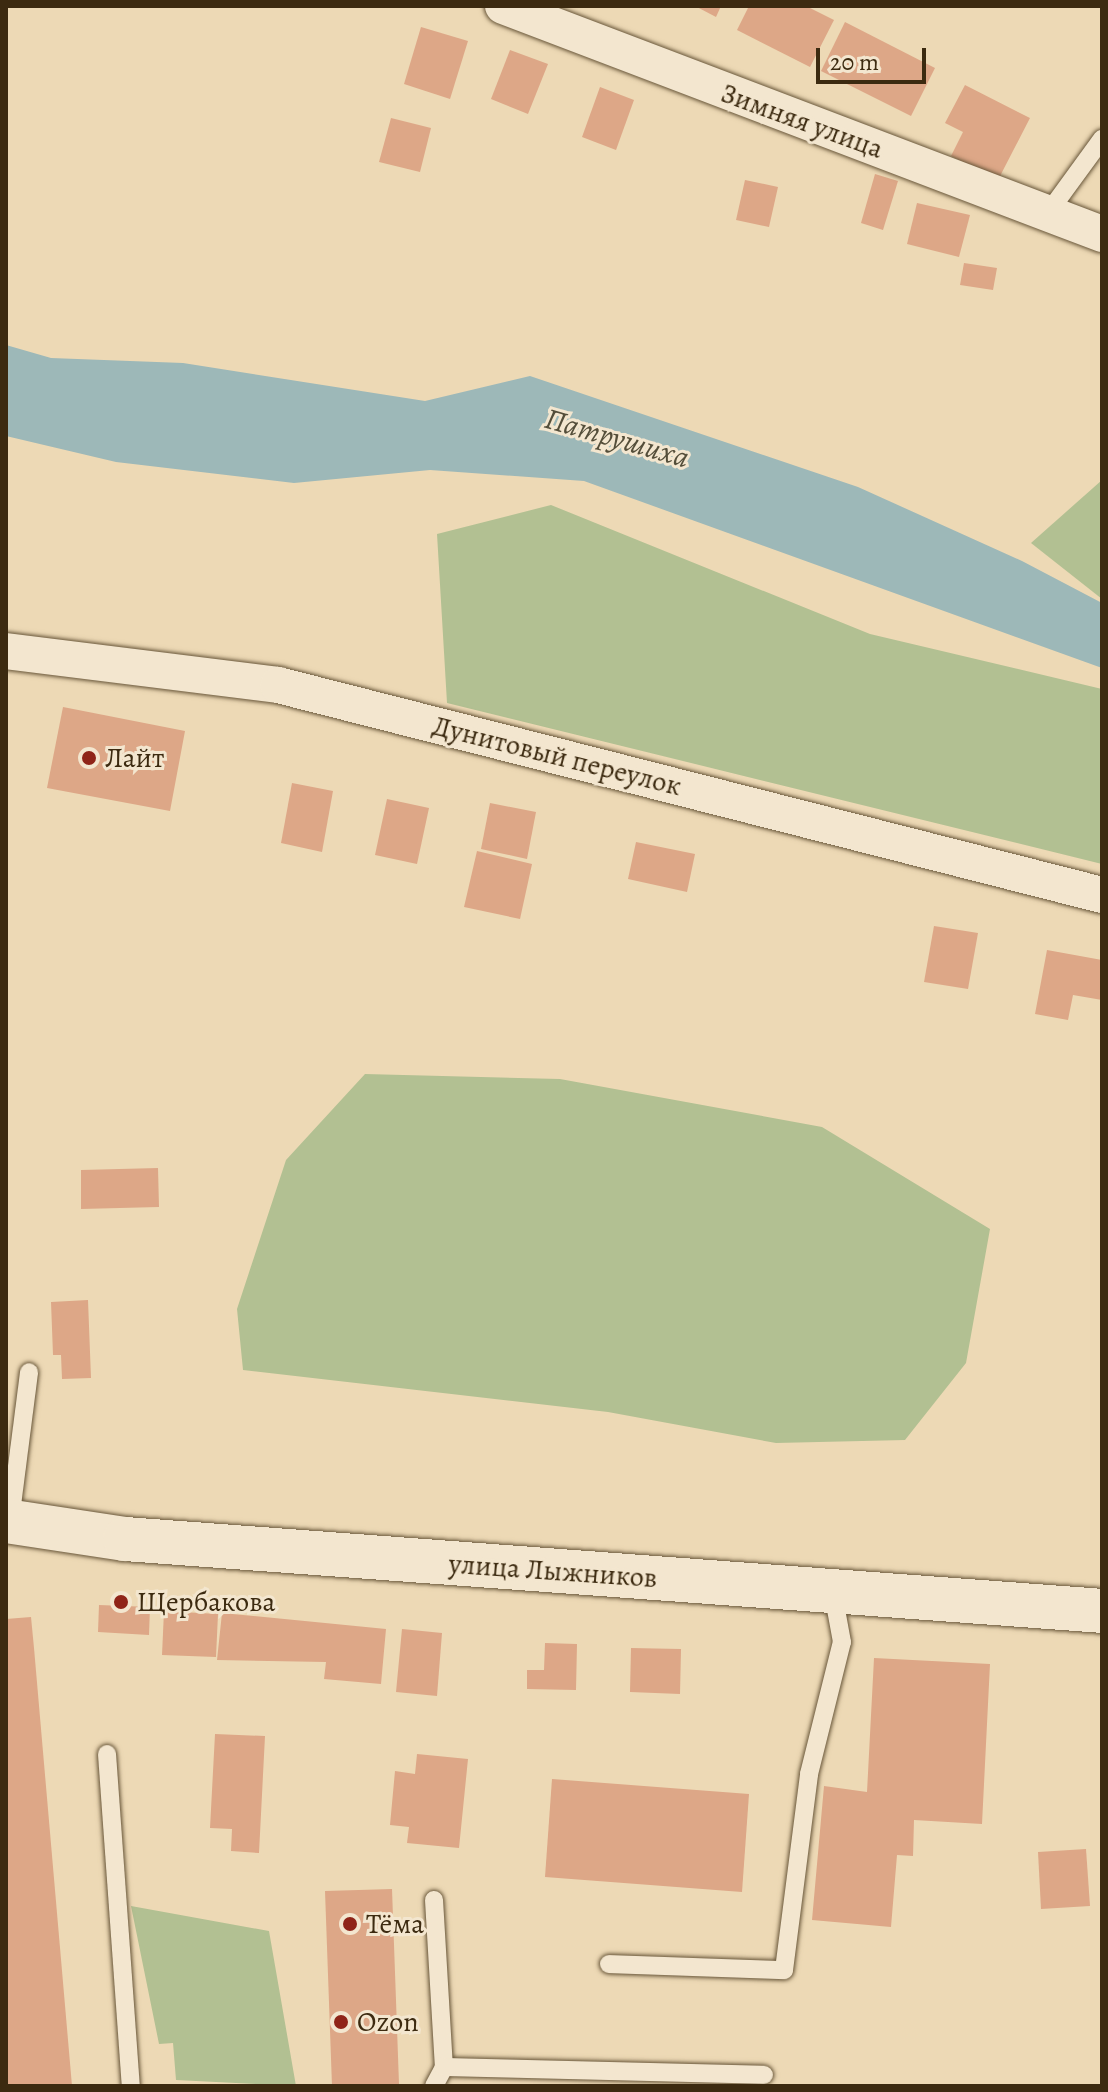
<!DOCTYPE html>
<meta charset="utf-8">
<style>
body{margin:0}
#map{position:relative;width:1108px;height:2092px;overflow:hidden;background:#edd9b5;font-family:Alegreya,serif}
div>[style]{position:absolute}
.green>*{inset:0;background:#b2c092}
.water>*{inset:0;background:#9db8b8}
.building>*{inset:0;background:#dda787}
.roads{filter:drop-shadow(0 0 2px #685639) drop-shadow(0 0 2px #685639)}
.service>*{height:18px;margin:-9px;padding:0 9px;transform-origin:9px;border-radius:9px;background:#f3e6cf}
.minor>*{height:36px;margin:-18px;padding:0 18px;transform-origin:18px;border-radius:18px;background:#f3e6cf}
.secondary>*{height:44px;margin:-22px;padding:0 22px;transform-origin:22px;border-radius:22px;background:#f3e6cf}
.dots>*{width:22px;height:22px;translate:-50% -50%;box-sizing:border-box;border:4px solid #f3e6cf;border-radius:50%}
span{translate:-50% -50%;white-space:nowrap;text-align:center;line-height:1.15;-webkit-text-stroke:6px #f3e6cf;paint-order:stroke}
.street-label{font-size:28px;color:#3c2a10}
.poi-label{font-size:28px;color:#3c2a10}
.left{translate:0 -50%;text-align:left}
.water-label{font-size:30px;color:#544e3a;font-style:italic}
.frame{position:absolute;inset:0;border:8px solid #3c2a10;pointer-events:none}
.scale{position:absolute;left:816px;top:48px;width:110px;height:36px;box-sizing:border-box;border:4px solid #3c2a10;border-top:0;padding-left:10px;font-size:24px;line-height:28px;white-space:nowrap;color:#3c2a10;-webkit-text-stroke:6px #f3e6cf;paint-order:stroke}
</style>
<div id="map">
<div class="green">
<div style="clip-path:polygon(1102px 480px,1102px 599px,1031px 543px)"></div>
<div style="clip-path:polygon(551px 505px,870px 634px,1102px 689px,1102px 864px,447px 703px,437px 534px)"></div>
<div style="clip-path:polygon(365px 1074px,560px 1079px,822px 1127px,990px 1229px,966px 1363px,905px 1440px,776px 1443px,608px 1412px,243px 1370px,237px 1309px,286px 1160px)"></div>
<div style="clip-path:polygon(131px 1906px,269px 1931px,296px 2086px,176px 2080px,173px 2043px,159px 2044px)"></div>
</div>
<div class="water">
<div style="clip-path:polygon(6px 345px,51px 358px,183px 363px,425px 401px,530px 376px,858px 487px,1022px 561px,1102px 603px,1102px 668px,584px 481px,430px 470px,294px 483px,116px 462px,6px 436px)"></div>
</div>
<div class="building">
<div style="clip-path:polygon(695px 6px,721px 6px,716px 17px)"></div>
<div style="clip-path:polygon(749px 6px,806px 6px,834px 20px,810px 67px,737px 30px)"></div>
<div style="clip-path:polygon(845px 22px,935px 68px,911px 116px,821px 71px)"></div>
<div style="clip-path:polygon(421px 27px,468px 41px,450px 99px,404px 84px)"></div>
<div style="clip-path:polygon(510px 50px,548px 64px,528px 114px,491px 99px)"></div>
<div style="clip-path:polygon(965px 85px,1030px 118px,998px 180px,951px 156px,963px 132px,945px 123px)"></div>
<div style="clip-path:polygon(600px 87px,634px 100px,616px 150px,582px 137px)"></div>
<div style="clip-path:polygon(391px 118px,431px 128px,420px 172px,379px 162px)"></div>
<div style="clip-path:polygon(875px 174px,898px 181px,883px 230px,861px 223px)"></div>
<div style="clip-path:polygon(745px 180px,778px 187px,769px 227px,736px 220px)"></div>
<div style="clip-path:polygon(917px 203px,970px 215px,959px 257px,907px 244px)"></div>
<div style="clip-path:polygon(964px 263px,997px 268px,993px 290px,960px 285px)"></div>
<div style="clip-path:polygon(63px 707px,185px 731px,170px 811px,47px 788px)"></div>
<div style="clip-path:polygon(292px 783px,333px 791px,322px 852px,281px 843px)"></div>
<div style="clip-path:polygon(387px 799px,429px 808px,417px 864px,375px 855px)"></div>
<div style="clip-path:polygon(490px 803px,536px 812px,527px 859px,481px 849px)"></div>
<div style="clip-path:polygon(636px 842px,695px 854px,687px 892px,628px 879px)"></div>
<div style="clip-path:polygon(477px 851px,532px 864px,520px 919px,464px 907px)"></div>
<div style="clip-path:polygon(934px 926px,978px 933px,968px 989px,924px 982px)"></div>
<div style="clip-path:polygon(1047px 950px,1102px 960px,1102px 1000px,1073px 995px,1068px 1020px,1035px 1014px)"></div>
<div style="clip-path:polygon(158px 1168px,159px 1207px,81px 1209px,81px 1170px)"></div>
<div style="clip-path:polygon(88px 1300px,91px 1378px,62px 1379px,61px 1355px,53px 1355px,51px 1302px)"></div>
<div style="clip-path:polygon(99px 1605px,150px 1607px,149px 1635px,98px 1632px)"></div>
<div style="clip-path:polygon(164px 1611px,218px 1614px,216px 1657px,162px 1655px)"></div>
<div style="clip-path:polygon(222px 1613px,386px 1629px,381px 1684px,324px 1679px,326px 1662px,217px 1660px)"></div>
<div style="clip-path:polygon(31px 1617px,34px 1648px,72px 2086px,6px 2086px,6px 1619px)"></div>
<div style="clip-path:polygon(402px 1629px,442px 1633px,437px 1696px,396px 1692px)"></div>
<div style="clip-path:polygon(545px 1643px,577px 1644px,576px 1690px,527px 1689px,527px 1670px,544px 1670px)"></div>
<div style="clip-path:polygon(631px 1648px,681px 1649px,680px 1694px,630px 1692px)"></div>
<div style="clip-path:polygon(874px 1658px,990px 1664px,982px 1824px,914px 1820px,913px 1856px,897px 1855px,891px 1927px,812px 1920px,824px 1786px,867px 1792px)"></div>
<div style="clip-path:polygon(215px 1734px,265px 1736px,259px 1853px,231px 1851px,232px 1829px,210px 1828px)"></div>
<div style="clip-path:polygon(417px 1754px,468px 1759px,459px 1848px,407px 1843px,409px 1827px,390px 1825px,395px 1771px,415px 1774px)"></div>
<div style="clip-path:polygon(552px 1779px,749px 1794px,742px 1892px,545px 1877px)"></div>
<div style="clip-path:polygon(1086px 1849px,1090px 1906px,1041px 1909px,1038px 1852px)"></div>
<div style="clip-path:polygon(392px 1889px,399px 2084px,332px 2086px,325px 1891px)"></div>
</div>
<div class="roads">
<div class="service">
<div style="left:1048px;top:213px;width:92px;rotate:-53.9deg"></div>
<div style="left:10px;top:1521px;width:150px;rotate:-82.7deg"></div>
<div style="left:107px;top:1754px;width:333px;rotate:85.9deg"></div>
<div style="left:434px;top:1900px;width:167px;rotate:86.6deg"></div>
<div style="left:609px;top:1964px;width:175px;rotate:2deg"></div>
<div style="left:784px;top:1970px;width:198px;rotate:-82.7deg"></div>
<div style="left:809px;top:1774px;width:136px;rotate:-76deg"></div>
<div style="left:842px;top:1642px;width:50px;rotate:-100.4deg"></div>
<div style="left:434px;top:2086px;width:21px;rotate:-62deg"></div>
<div style="left:444px;top:2067px;width:320px;rotate:1.4deg"></div>
</div>
<div class="minor">
<div style="left:503px;top:6px;width:641px;rotate:20.84deg"></div>
<div style="left:6px;top:651px;width:274px;rotate:7.1deg"></div>
<div style="left:278px;top:685px;width:850px;rotate:14.3deg"></div>
</div>
<div class="secondary">
<div style="left:6px;top:1521px;width:120px;rotate:8.6deg"></div>
<div style="left:125px;top:1539px;width:980px;rotate:4.21deg"></div>
</div>
</div>
<div class="dots">
<div style="left:89px;top:758px;background:#8f2418"></div>
<div style="left:121px;top:1602px;background:#8f2418"></div>
<div style="left:350px;top:1924px;background:#8f2418"></div>
<div style="left:341px;top:2022px;background:#8f2418"></div>
</div>
<div class="street-label">
<span style="left:802px;top:121px;rotate:20deg">Зимняя улица</span>
<span style="left:557px;top:756px;rotate:14deg">Дунитовый переулок</span>
<span style="left:553px;top:1571px;rotate:4deg">улица Лыжников</span>
</div>
<div class="poi-label">
<span class="left" style="left:105px;top:758px">Лайт</span>
<span class="left" style="left:137px;top:1602px">Щербакова</span>
<span class="left" style="left:366px;top:1924px">Тёма</span>
<span class="left" style="left:357px;top:2022px">Ozon</span>
</div>
<div class="water-label">
<span style="left:617px;top:438px;rotate:16deg">Патрушиха</span>
</div>
<div class="frame"></div>
<div class="scale">20 m</div>
</div>
